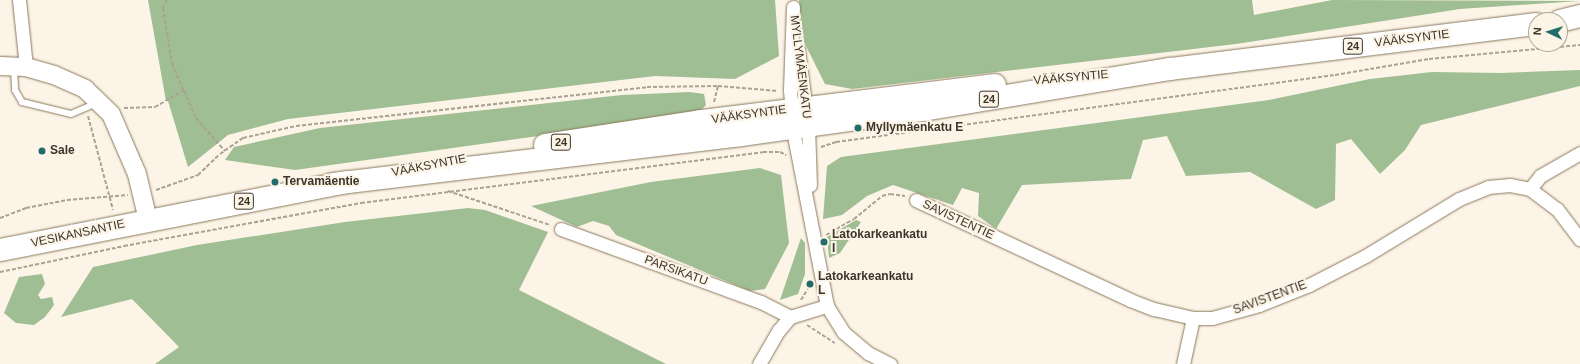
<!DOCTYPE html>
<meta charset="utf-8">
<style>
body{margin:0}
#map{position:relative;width:1580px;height:364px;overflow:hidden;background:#fcf4e7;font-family:Arial,sans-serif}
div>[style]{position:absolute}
.forest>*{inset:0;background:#9fbe93}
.path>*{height:2px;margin-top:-1px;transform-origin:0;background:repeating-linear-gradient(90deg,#aaa295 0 4px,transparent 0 6px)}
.roads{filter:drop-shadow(0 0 1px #8a785b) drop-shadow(0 0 1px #8a785b)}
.lane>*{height:6px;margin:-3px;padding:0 3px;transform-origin:3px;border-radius:3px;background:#fff}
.street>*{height:13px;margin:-6.5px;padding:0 6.5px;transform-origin:6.5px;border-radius:6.5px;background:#fff}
.secondary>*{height:18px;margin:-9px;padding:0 9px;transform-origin:9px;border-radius:9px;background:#fff}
.highway>*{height:22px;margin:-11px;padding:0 11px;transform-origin:11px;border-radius:11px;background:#fff}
.dots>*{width:11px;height:11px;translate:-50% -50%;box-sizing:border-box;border:2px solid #fcf4e7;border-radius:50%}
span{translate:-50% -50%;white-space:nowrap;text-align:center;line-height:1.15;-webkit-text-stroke:4px #fcf4e7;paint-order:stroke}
.shield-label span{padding:1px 3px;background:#fcf4e7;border:1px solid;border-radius:3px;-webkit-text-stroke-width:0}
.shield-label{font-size:11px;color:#3d3529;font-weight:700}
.street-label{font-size:12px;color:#3d3529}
.poi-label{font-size:12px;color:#3d3529;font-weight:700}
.left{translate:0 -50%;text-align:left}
.north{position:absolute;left:1528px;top:12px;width:40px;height:40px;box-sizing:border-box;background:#fcf4e7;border:1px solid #b0a89b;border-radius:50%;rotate:274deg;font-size:11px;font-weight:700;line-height:16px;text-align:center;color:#3d3529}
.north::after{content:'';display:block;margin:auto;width:14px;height:18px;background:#226d6a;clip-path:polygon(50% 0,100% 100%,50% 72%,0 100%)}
</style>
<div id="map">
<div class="forest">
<div style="clip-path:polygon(148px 0,775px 0,779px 56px,735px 79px,655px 76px,288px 119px,228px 135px,188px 167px,168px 101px,166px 101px)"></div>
<div style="clip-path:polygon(799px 0,1252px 0,1254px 15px,1332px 0,1580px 1px,1460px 9px,1236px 44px,852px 89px,825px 84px,804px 42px)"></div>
<div style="clip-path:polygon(1580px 70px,1580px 86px,1421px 125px,1405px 150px,1380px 174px,1351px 139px,1336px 144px,1335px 200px,1316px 209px,1250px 172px,1186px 176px,1167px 136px,1143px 140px,1131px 179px,1022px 185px,996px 229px,978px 216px,979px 193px,962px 188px,953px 205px,893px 185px,867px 196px,842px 215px,823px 219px,827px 166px,841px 157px,1269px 100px,1370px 79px,1432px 72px,1500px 73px)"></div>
<div style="clip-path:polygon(690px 92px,704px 94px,706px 105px,699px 112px,689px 115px,295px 170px,225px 160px,234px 147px,320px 128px,622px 95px)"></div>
<div style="clip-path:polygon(760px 168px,781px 175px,789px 243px,765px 289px,750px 291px,616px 235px,609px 226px,593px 221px,577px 227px,531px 206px,651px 182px)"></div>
<div style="clip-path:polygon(468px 208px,485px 210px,548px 232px,519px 290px,666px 364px,155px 364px,179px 347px,132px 299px,61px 317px,93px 267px,197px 245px,345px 222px)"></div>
<div style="clip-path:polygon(856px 220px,861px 222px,840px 253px,829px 258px,827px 237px)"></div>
<div style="clip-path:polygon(801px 238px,805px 243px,805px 274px,798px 294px,780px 300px)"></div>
<div style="clip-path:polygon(42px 274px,45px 284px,38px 295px,41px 299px,52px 297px,54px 305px,45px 317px,34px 325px,16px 323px,4px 313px,19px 277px)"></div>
</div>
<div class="path">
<div style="left:167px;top:0;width:9px;rotate:117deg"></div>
<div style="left:163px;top:8px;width:57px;rotate:80.9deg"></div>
<div style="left:172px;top:64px;width:59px;rotate:66deg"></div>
<div style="left:196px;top:118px;width:44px;rotate:48.7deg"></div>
<div style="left:714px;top:102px;width:16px;rotate:-76deg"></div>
<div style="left:124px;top:108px;width:31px;rotate:-2deg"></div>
<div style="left:155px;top:107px;width:34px;rotate:-30deg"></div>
<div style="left:88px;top:116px;width:97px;rotate:75.1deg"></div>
<div style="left:821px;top:147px;width:16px;rotate:-18deg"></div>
<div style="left:836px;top:142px;width:503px;rotate:-7.65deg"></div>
<div style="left:1335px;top:75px;width:95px;rotate:-9.7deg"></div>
<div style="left:1429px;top:59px;width:152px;rotate:-5.3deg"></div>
<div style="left:156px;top:190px;width:45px;rotate:-19.7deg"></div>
<div style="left:198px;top:175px;width:30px;rotate:-44deg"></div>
<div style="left:220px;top:154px;width:28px;rotate:-35deg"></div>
<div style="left:243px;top:138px;width:54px;rotate:-12.8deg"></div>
<div style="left:296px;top:126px;width:353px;rotate:-6.3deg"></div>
<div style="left:647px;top:87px;width:71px;rotate:-0.8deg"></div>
<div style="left:718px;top:86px;width:60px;rotate:4.8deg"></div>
<div style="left:448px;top:191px;width:108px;rotate:18.4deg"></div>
<div style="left:0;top:218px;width:28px;rotate:-21deg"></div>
<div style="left:26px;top:208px;width:42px;rotate:-11deg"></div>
<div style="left:67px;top:200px;width:61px;rotate:-4.7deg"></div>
<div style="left:826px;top:235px;width:32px;rotate:-30deg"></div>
<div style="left:854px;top:219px;width:36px;rotate:-39deg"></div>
<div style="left:882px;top:196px;width:8px;rotate:-14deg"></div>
<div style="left:890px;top:194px;width:15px;rotate:8deg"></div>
<div style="left:0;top:272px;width:127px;rotate:-11.8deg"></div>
<div style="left:124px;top:246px;width:241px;rotate:-10.3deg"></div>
<div style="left:361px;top:203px;width:405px;rotate:-7.2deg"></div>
<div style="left:763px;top:152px;width:17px"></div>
<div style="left:780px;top:152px;width:7px;rotate:27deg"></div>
<div style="left:801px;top:300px;width:17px;rotate:-59deg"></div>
<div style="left:807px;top:325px;width:33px;rotate:33deg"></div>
</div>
<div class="roads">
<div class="lane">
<div style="left:14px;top:69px;width:21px;rotate:87deg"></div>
<div style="left:15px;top:90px;width:14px;rotate:60deg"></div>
<div style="left:22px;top:102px;width:50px;rotate:13.8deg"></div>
<div style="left:71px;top:114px;width:28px;rotate:-23deg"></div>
</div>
<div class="street">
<div style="left:19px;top:0;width:67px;rotate:84deg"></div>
<div style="left:793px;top:7px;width:83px;rotate:92.1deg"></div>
<div style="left:790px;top:90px;width:46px;rotate:85deg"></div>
<div style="left:794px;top:136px;width:173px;rotate:79deg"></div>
<div style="left:827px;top:306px;width:31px;rotate:58deg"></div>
<div style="left:843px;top:332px;width:33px;rotate:40deg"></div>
<div style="left:868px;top:353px;width:25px;rotate:27deg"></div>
<div style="left:798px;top:49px;width:78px;rotate:82.6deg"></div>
<div style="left:808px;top:126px;width:59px;rotate:88.1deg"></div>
<div style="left:1530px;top:189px;width:16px;rotate:-52deg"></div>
<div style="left:1540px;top:176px;width:46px;rotate:-29.9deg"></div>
<div style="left:916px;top:200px;width:236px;rotate:25deg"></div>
<div style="left:1130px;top:300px;width:26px;rotate:21deg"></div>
<div style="left:1154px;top:309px;width:40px;rotate:13deg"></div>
<div style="left:1193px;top:318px;width:19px"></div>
<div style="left:1212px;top:318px;width:49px;rotate:-15.5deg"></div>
<div style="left:1259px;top:305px;width:54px;rotate:-21.8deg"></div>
<div style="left:1309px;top:285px;width:65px;rotate:-27.3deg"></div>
<div style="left:1367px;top:255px;width:108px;rotate:-31.3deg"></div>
<div style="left:1459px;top:199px;width:31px;rotate:-22deg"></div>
<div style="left:1488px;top:187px;width:22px;rotate:-5deg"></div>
<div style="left:1510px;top:185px;width:20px;rotate:11deg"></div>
<div style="left:1530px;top:189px;width:34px;rotate:37deg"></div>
<div style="left:1557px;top:209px;width:38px;rotate:53deg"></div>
<div style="left:561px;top:229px;width:213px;rotate:20.1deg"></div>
<div style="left:761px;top:302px;width:33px;rotate:27deg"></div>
<div style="left:759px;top:364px;width:39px;rotate:-60deg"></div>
<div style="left:779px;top:330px;width:17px;rotate:-50deg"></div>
<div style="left:790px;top:317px;width:39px;rotate:-17deg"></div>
<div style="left:1183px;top:364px;width:47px;rotate:-77.7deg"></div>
</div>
<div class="secondary">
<div style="left:0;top:66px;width:26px;rotate:2deg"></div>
<div style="left:26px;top:67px;width:29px;rotate:16deg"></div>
<div style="left:54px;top:75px;width:34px;rotate:24deg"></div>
<div style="left:85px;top:89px;width:36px;rotate:44deg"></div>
<div style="left:111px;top:114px;width:65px;rotate:66.6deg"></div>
<div style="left:137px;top:174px;width:47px;rotate:76.6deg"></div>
</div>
<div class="highway">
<div style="left:1560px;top:21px;width:21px;rotate:-14deg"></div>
<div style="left:545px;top:145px;width:158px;rotate:-8.7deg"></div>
<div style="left:701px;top:121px;width:296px;rotate:-7deg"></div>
<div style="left:332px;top:184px;width:412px;rotate:-6.8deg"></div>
<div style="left:741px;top:135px;width:183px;rotate:-7.9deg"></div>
<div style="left:922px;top:110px;width:251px;rotate:-9.4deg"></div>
<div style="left:1170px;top:69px;width:369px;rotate:-7deg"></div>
<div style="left:0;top:250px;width:353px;rotate:-11.1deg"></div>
</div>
</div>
<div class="dots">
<div style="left:858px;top:128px;background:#226d6a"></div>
<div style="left:42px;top:151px;background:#226d6a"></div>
<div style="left:275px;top:182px;background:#226d6a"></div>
<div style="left:824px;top:242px;background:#226d6a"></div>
<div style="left:810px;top:284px;background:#226d6a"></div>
</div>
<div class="shield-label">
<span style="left:1353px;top:46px">24</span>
<span style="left:989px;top:99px">24</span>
<span style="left:561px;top:142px">24</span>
<span style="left:244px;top:201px">24</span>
</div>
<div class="street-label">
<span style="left:1412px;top:39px;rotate:-7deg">VÄÄKSYNTIE</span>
<span style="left:800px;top:67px;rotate:83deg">MYLLYMÄENKATU</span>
<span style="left:1071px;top:78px;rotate:-5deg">VÄÄKSYNTIE</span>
<span style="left:749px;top:115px;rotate:-8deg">VÄÄKSYNTIE</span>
<span style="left:429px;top:166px;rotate:-11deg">VÄÄKSYNTIE</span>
<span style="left:958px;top:220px;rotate:25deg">SAVISTENTIE</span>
<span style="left:78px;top:234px;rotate:-12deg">VESIKANSANTIE</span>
<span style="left:676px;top:271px;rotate:20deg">PARSIKATU</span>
<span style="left:1270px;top:298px;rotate:-20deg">SAVISTENTIE</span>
</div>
<div class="poi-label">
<span class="left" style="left:866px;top:128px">Myllymäenkatu E</span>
<span class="left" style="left:50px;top:151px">Sale</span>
<span class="left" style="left:283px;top:182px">Tervamäentie</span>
<span class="left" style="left:832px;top:242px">Latokarkeankatu<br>I</span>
<span class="left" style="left:818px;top:284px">Latokarkeankatu<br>L</span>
</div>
<div class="north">N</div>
</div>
